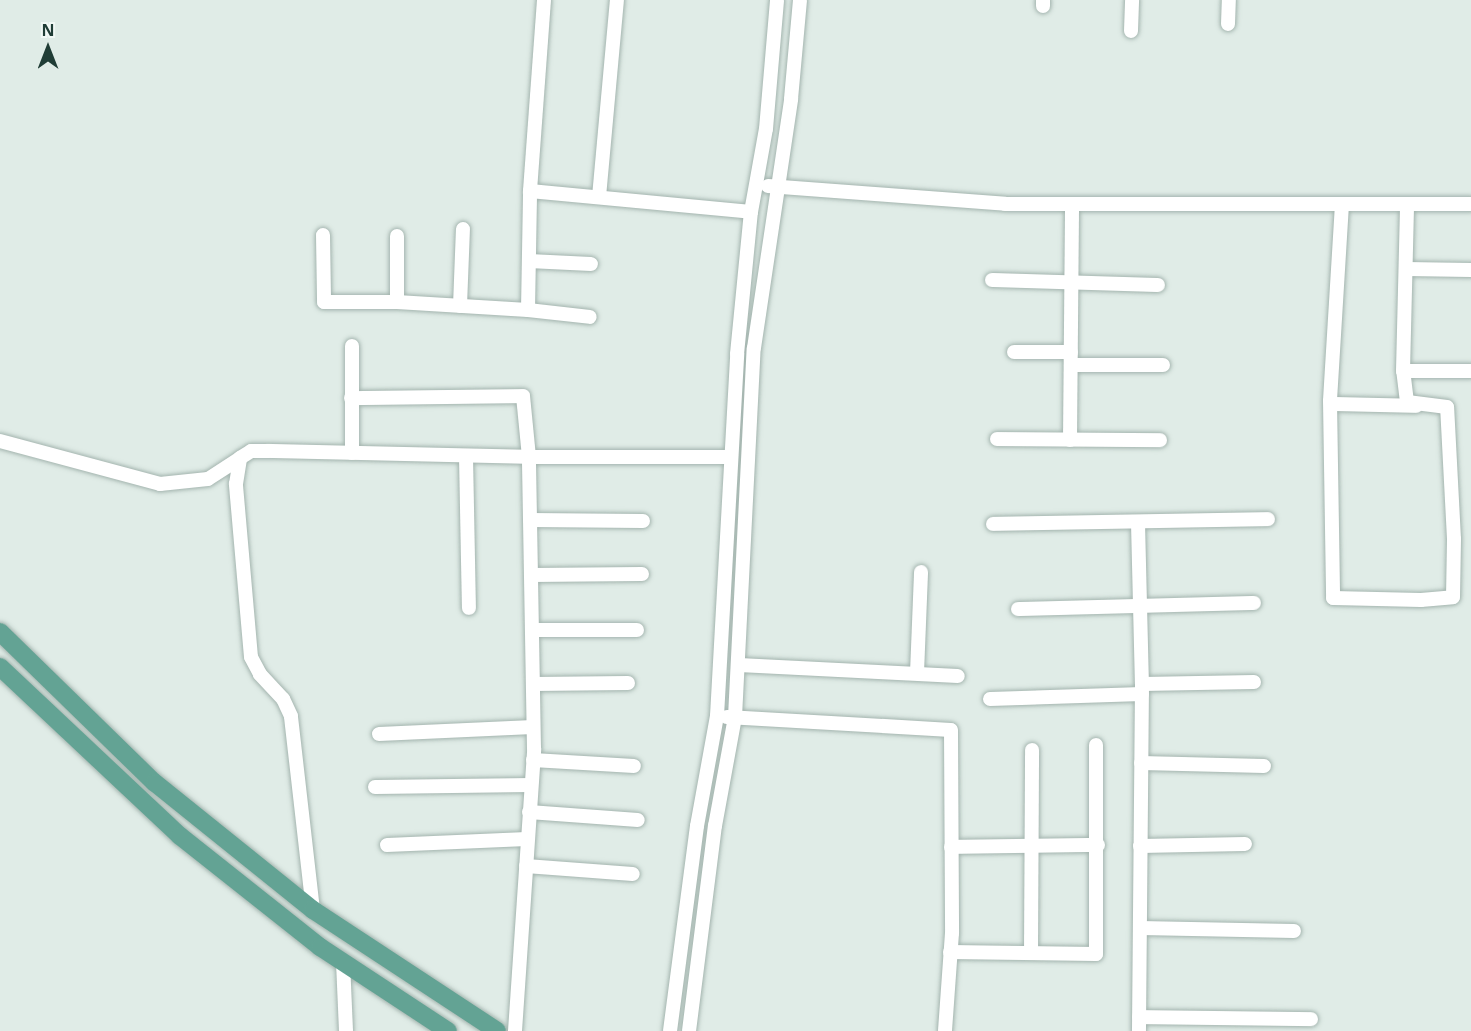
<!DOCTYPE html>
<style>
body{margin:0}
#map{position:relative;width:1471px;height:1031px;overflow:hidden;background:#e0ece7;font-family:"Open Sans",sans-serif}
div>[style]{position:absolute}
.roads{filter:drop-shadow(0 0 2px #a3b4ae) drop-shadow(0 0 2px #a3b4ae)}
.street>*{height:14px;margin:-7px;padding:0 7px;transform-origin:7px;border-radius:7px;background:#fff}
.primary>*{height:18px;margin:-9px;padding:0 9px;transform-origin:9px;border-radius:9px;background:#63a394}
span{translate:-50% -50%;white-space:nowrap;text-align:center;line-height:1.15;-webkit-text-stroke:6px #f1f8f5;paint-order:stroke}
.north{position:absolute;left:18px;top:18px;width:60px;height:60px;-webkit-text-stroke:4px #f1f8f5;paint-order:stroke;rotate:0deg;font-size:16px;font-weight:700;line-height:24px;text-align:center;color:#203d36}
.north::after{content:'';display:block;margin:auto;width:21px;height:27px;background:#203d36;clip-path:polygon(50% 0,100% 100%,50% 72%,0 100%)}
</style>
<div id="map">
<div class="roads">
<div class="street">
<div style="left:544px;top:0;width:192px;rotate:94.2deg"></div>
<div style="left:530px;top:191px;width:222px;rotate:5.4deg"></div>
<div style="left:1043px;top:6px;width:6px;rotate:-90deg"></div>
<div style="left:1228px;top:24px;width:24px;rotate:-88deg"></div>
<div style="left:1131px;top:31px;width:31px;rotate:-88deg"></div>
<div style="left:768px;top:186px;width:238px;rotate:4.3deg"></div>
<div style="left:1005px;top:204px;width:466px"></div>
<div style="left:599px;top:197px;width:198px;rotate:-84.8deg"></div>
<div style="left:1342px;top:204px;width:197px;rotate:93.5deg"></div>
<div style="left:1330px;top:401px;width:197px;rotate:89.1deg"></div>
<div style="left:1333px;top:598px;width:88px;rotate:1.3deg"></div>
<div style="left:1421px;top:600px;width:32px;rotate:-5deg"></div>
<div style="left:1453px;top:597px;width:58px;rotate:-89deg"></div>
<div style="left:1454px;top:539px;width:132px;rotate:-93deg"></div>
<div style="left:1447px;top:407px;width:40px;rotate:-172.9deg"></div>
<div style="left:1407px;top:402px;width:31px;rotate:-97deg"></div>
<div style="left:1403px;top:371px;width:167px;rotate:-88.6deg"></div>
<div style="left:323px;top:235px;width:67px;rotate:89.1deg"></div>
<div style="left:324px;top:302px;width:73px"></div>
<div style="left:397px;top:302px;width:131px;rotate:3.5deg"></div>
<div style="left:528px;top:310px;width:119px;rotate:-89deg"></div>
<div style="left:397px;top:236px;width:66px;rotate:90deg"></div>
<div style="left:529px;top:261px;width:62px;rotate:2.8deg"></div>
<div style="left:1406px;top:269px;width:65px;rotate:0.9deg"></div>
<div style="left:992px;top:280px;width:166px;rotate:1.7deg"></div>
<div style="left:460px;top:306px;width:77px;rotate:-87.8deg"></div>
<div style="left:528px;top:310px;width:62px;rotate:6.4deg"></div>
<div style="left:352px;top:346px;width:107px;rotate:90deg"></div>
<div style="left:1014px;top:352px;width:57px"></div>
<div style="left:1071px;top:365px;width:92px"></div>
<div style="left:1403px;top:371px;width:68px"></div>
<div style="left:1331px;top:404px;width:85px;rotate:1.3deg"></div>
<div style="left:997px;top:439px;width:163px;rotate:0.4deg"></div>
<div style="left:1070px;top:440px;width:236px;rotate:-89.5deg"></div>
<div style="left:0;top:441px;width:166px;rotate:15deg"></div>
<div style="left:160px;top:484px;width:48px;rotate:-5.9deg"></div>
<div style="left:208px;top:479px;width:38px;rotate:-33deg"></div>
<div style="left:466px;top:456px;width:152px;rotate:88.9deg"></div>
<div style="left:530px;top:520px;width:113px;rotate:0.5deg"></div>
<div style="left:1138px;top:523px;width:161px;rotate:88.6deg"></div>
<div style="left:1142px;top:684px;width:347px;rotate:90.5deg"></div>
<div style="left:993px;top:524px;width:275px;rotate:-1deg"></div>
<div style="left:531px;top:575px;width:111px;rotate:-0.5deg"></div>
<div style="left:1018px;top:609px;width:236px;rotate:-1.5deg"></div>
<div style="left:532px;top:630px;width:105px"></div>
<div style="left:739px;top:665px;width:219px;rotate:2.9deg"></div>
<div style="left:917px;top:673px;width:101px;rotate:-87.7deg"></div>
<div style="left:533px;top:684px;width:95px;rotate:-0.6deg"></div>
<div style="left:1142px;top:684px;width:112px;rotate:-1deg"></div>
<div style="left:990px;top:699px;width:152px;rotate:-1.9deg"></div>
<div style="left:727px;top:717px;width:224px;rotate:3.3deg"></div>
<div style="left:951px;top:730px;width:203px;rotate:89.7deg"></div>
<div style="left:952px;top:933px;width:98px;rotate:94.1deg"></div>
<div style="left:379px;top:734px;width:154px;rotate:-2.6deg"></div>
<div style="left:533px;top:760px;width:101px;rotate:3.4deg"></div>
<div style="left:1141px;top:763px;width:123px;rotate:1.4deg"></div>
<div style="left:375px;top:787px;width:156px;rotate:-0.7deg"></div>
<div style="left:529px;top:812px;width:109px;rotate:4.2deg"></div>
<div style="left:387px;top:845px;width:140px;rotate:-2.5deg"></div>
<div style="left:1140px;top:846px;width:105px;rotate:-1.1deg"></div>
<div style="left:951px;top:847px;width:147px;rotate:-0.8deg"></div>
<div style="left:526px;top:866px;width:107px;rotate:4.3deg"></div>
<div style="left:313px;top:910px;width:195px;rotate:-96.5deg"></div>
<div style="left:291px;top:716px;width:19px;rotate:-115deg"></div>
<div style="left:283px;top:699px;width:34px;rotate:-133deg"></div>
<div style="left:260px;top:674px;width:19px;rotate:-118deg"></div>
<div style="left:251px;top:657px;width:174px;rotate:-95deg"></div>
<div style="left:236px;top:484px;width:26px;rotate:-81deg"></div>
<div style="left:240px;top:458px;width:13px;rotate:-32deg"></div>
<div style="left:251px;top:451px;width:18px"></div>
<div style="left:269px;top:451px;width:260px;rotate:1.3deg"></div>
<div style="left:529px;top:457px;width:61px;rotate:-95.6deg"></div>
<div style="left:523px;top:396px;width:172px;rotate:179.3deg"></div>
<div style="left:1140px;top:928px;width:154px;rotate:1.1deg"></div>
<div style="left:950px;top:952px;width:146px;rotate:0.8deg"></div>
<div style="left:1096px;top:954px;width:209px;rotate:-90deg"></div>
<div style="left:1031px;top:953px;width:203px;rotate:-89.7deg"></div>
<div style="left:343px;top:962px;width:69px;rotate:87.5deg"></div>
<div style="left:1139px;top:1017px;width:172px;rotate:0.7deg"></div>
<div style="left:515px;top:1031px;width:283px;rotate:-86.1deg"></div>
<div style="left:534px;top:749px;width:292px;rotate:-91deg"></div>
<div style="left:529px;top:457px;width:201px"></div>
<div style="left:670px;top:1031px;width:207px;rotate:-82.5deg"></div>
<div style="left:697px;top:826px;width:112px;rotate:-79.7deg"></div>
<div style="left:717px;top:716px;width:363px;rotate:-86.8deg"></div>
<div style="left:737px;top:354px;width:143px;rotate:-84.4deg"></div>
<div style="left:751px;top:212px;width:84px;rotate:-79.8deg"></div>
<div style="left:766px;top:129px;width:129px;rotate:-85.1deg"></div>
<div style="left:689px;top:1031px;width:207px;rotate:-82.8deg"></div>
<div style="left:715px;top:826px;width:111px;rotate:-79.6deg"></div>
<div style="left:735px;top:717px;width:369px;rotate:-87.1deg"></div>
<div style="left:754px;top:348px;width:252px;rotate:-81.5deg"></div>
<div style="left:791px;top:99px;width:99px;rotate:-84.8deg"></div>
</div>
<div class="primary">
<div style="left:0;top:632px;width:216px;rotate:44.3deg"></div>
<div style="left:155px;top:783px;width:203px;rotate:38.8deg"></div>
<div style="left:313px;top:910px;width:220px;rotate:33.3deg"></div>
<div style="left:0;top:667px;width:247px;rotate:43.2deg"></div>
<div style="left:180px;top:836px;width:179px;rotate:38.4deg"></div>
<div style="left:320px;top:947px;width:153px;rotate:33.3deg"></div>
</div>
</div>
<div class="north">N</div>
</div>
